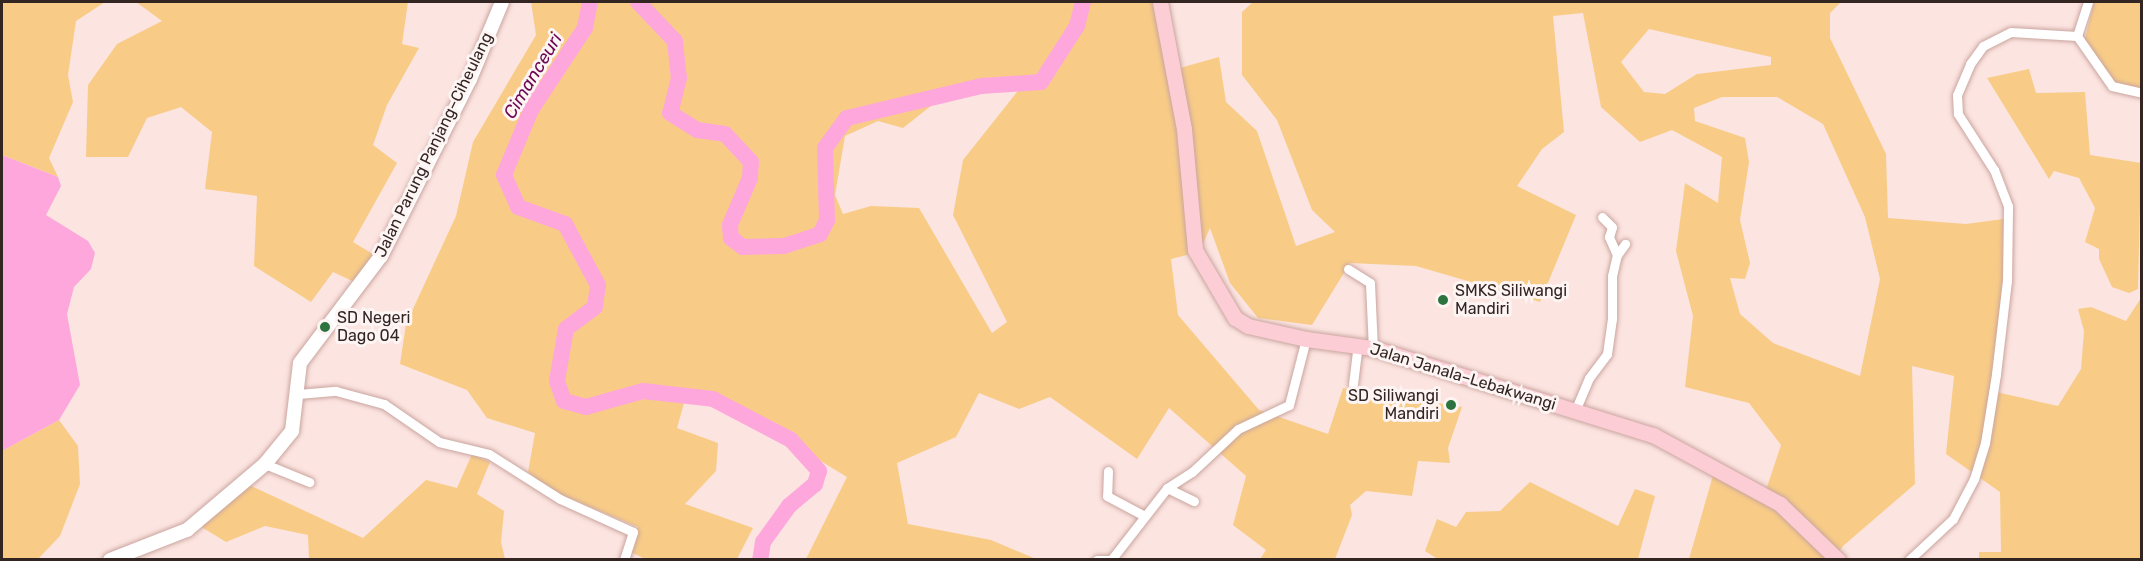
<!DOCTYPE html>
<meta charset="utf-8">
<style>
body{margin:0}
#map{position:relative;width:2143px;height:561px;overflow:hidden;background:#fce4e0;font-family:Rubik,sans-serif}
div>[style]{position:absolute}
.green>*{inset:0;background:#f8cc87}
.water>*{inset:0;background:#fea7dc}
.river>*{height:16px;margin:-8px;padding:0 8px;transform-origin:8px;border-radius:8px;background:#fea7dc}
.roads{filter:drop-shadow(0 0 2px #caa59f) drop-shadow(0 0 2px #caa59f)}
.street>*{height:9px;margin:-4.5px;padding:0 4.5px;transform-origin:4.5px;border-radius:4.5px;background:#fff}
.secondary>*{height:14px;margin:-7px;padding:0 7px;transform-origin:7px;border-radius:7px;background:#fff}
.primary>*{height:15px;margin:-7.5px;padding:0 7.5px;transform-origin:7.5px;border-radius:7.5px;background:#fdcdd6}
.dots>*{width:16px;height:16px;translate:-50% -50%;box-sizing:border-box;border:3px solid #fdf5f4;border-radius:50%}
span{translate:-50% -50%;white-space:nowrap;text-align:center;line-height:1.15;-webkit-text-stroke:6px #fdf5f4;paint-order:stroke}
.street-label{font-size:16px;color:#332522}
.poi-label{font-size:16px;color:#332522}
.left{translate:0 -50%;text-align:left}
.right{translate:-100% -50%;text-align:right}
.water-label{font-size:18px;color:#6e0753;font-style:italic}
.frame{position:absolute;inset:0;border:3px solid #332522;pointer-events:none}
</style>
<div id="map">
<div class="green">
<div style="clip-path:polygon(2px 2px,105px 2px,76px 21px,68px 75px,73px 102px,49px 158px,58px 177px,2px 155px)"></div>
<div style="clip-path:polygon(136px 2px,408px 2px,402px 44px,419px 48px,387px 105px,373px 145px,397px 163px,353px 242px,376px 256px,359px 284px,333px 272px,311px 302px,254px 266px,257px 196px,205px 189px,212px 132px,181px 107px,147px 118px,128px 157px,86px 157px,88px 85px,117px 44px,162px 21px)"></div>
<div style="clip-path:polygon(evenodd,531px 2px,1166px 2px,1180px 68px,1219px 57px,1226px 102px,1257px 131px,1296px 246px,1335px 232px,1312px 210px,1277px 120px,1242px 75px,1242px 12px,1253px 2px,1841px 2px,1830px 13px,1830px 38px,1886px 154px,1888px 218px,1966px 224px,2011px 218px,1996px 392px,2058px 406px,2081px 369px,2084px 331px,2078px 309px,2091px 307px,2126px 321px,2141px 298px,2141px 559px,1979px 559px,1979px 552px,2001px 552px,2000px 492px,1946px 454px,1954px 376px,1912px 366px,1915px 484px,1843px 546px,1834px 559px,1689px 559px,1716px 465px,1766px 490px,1781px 445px,1749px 403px,1685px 387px,1693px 316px,1676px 251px,1685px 183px,1718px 203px,1722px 157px,1672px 130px,1640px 142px,1601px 107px,1583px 13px,1553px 16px,1564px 132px,1542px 149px,1517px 186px,1576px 215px,1540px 302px,1416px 266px,1350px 263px,1312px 325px,1258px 318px,1230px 283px,1210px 228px,1199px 252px,1171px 259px,1178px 315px,1259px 410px,1328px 434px,1343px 388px,1462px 407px,1448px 448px,1450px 463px,1418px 461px,1412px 496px,1366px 491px,1350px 505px,1352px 515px,1335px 559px,1260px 559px,1266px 550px,1233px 525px,1246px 476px,1169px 408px,1137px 459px,1050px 397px,1019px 409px,979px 393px,956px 437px,897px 463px,908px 524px,991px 540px,1036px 559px,806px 559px,847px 477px,713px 396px,684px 403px,677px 428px,718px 443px,716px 471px,685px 504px,753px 528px,737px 559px,645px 559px,629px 551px,638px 527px,552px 491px,528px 472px,535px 433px,487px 418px,467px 390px,400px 364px,406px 324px,456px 216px,473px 142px,536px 35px,531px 2px,1649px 29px,1771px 57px,1771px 65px,1697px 74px,1665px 94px,1644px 92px,1621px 62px,1649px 29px,531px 2px,1029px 77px,963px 160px,953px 215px,1007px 322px,992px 333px,919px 208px,871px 206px,843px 214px,835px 195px,845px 136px,878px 121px,903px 128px,960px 83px,1029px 77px,531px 2px,1722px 97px,1777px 97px,1823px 124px,1865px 217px,1880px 279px,1860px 376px,1773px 343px,1740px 314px,1730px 278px,1745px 279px,1750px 263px,1740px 220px,1749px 162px,1745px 138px,1695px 121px,1694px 108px,1722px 97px)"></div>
<div style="clip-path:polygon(2094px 2px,2141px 2px,2141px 91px,2116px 86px,2083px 47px)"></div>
<div style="clip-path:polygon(2029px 69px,2036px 93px,2085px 92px,2090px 155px,2141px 163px,2138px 289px,2129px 293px,2112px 287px,2099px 259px,2099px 249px,2085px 242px,2095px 208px,2079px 178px,2054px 171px,2049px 179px,1987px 78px)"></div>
<div style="clip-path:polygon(59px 420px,78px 446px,80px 484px,60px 536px,38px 559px,2px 559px,2px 451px)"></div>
<div style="clip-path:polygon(472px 454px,490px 462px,477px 494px,504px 511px,501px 542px,505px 559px,309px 559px,308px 535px,265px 526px,226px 542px,195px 523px,245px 483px,363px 538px,426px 480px,457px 488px)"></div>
<div style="clip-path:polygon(1530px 482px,1618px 526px,1635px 489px,1655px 496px,1638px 559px,1439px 560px,1425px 551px,1437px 519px,1456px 527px,1466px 512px,1500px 511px)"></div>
</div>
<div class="water">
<div style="clip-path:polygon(2px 155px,58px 177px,61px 186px,46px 215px,88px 241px,95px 253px,91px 269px,74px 287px,67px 314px,80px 385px,59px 420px,2px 451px)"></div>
</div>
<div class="river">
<div style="left:590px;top:2px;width:26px;rotate:101deg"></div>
<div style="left:585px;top:28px;width:98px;rotate:123.4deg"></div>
<div style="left:531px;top:110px;width:70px;rotate:112.6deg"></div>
<div style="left:504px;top:175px;width:35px;rotate:66deg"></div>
<div style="left:518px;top:207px;width:50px;rotate:19.9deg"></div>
<div style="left:565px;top:224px;width:69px;rotate:61.6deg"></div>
<div style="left:598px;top:285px;width:22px;rotate:98deg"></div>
<div style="left:595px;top:307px;width:36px;rotate:143deg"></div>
<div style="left:566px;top:329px;width:53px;rotate:99.8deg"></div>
<div style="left:557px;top:381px;width:21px;rotate:71deg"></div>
<div style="left:564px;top:401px;width:23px;rotate:15deg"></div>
<div style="left:586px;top:407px;width:59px;rotate:-15.7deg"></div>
<div style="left:643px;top:391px;width:70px;rotate:6.5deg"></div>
<div style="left:713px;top:399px;width:88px;rotate:27.7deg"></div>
<div style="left:791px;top:440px;width:42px;rotate:47.9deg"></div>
<div style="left:819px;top:471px;width:14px;rotate:107deg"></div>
<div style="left:815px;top:484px;width:34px;rotate:140deg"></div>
<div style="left:789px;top:506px;width:44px;rotate:125.8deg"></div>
<div style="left:763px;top:542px;width:18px;rotate:99deg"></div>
<div style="left:638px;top:2px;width:54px;rotate:46.5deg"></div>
<div style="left:675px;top:41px;width:37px;rotate:84deg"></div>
<div style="left:679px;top:78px;width:36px;rotate:104deg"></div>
<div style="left:670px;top:113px;width:32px;rotate:32deg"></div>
<div style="left:697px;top:130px;width:28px;rotate:8deg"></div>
<div style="left:725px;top:134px;width:38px;rotate:47deg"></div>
<div style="left:751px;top:162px;width:16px;rotate:94deg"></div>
<div style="left:750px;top:178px;width:51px;rotate:113.1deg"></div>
<div style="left:730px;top:225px;width:13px;rotate:86deg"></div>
<div style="left:731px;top:238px;width:15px;rotate:37deg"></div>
<div style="left:743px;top:247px;width:41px;rotate:-1.4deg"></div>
<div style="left:784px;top:246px;width:38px;rotate:-18deg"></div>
<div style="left:820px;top:234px;width:16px;rotate:-63deg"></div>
<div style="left:827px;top:220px;width:72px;rotate:-91.6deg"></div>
<div style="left:825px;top:148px;width:37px;rotate:-54deg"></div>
<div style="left:847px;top:118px;width:138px;rotate:-13.4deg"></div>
<div style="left:981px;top:86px;width:60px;rotate:-3.8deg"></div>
<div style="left:1041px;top:82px;width:67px;rotate:-57.3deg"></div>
<div style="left:1077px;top:26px;width:25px;rotate:-76deg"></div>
</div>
<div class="roads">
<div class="street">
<div style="left:2077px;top:36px;width:36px;rotate:-72deg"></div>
<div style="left:1617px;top:255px;width:14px;rotate:-54deg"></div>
<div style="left:1348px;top:269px;width:26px;rotate:32deg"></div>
<div style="left:1370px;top:283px;width:65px;rotate:87.4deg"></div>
<div style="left:1353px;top:384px;width:38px;rotate:-83deg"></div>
<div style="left:298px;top:394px;width:38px;rotate:-5deg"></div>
<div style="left:336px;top:391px;width:50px;rotate:15.2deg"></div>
<div style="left:384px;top:404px;width:67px;rotate:34.6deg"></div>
<div style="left:439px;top:442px;width:51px;rotate:13.5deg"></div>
<div style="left:489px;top:454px;width:84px;rotate:32.4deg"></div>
<div style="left:560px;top:499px;width:80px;rotate:24.3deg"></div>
<div style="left:633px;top:532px;width:29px;rotate:108deg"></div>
<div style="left:1575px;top:411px;width:36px;rotate:-67deg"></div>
<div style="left:1589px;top:378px;width:30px;rotate:-53deg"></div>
<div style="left:1607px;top:354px;width:35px;rotate:-82deg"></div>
<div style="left:1612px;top:319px;width:43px;rotate:-90deg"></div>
<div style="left:1612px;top:276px;width:22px;rotate:-77deg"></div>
<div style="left:1617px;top:255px;width:20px;rotate:-114deg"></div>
<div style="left:1609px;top:237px;width:10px;rotate:-73deg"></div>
<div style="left:1612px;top:227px;width:14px;rotate:-135deg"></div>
<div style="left:265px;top:464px;width:48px;rotate:22.2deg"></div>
<div style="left:1108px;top:471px;width:25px;rotate:92deg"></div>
<div style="left:1107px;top:496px;width:40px;rotate:28deg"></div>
<div style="left:1167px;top:488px;width:30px;rotate:26deg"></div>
<div style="left:1097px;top:560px;width:12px"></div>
<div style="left:1111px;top:560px;width:91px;rotate:-52.1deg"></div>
<div style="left:1167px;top:488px;width:30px;rotate:-33deg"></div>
<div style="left:1192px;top:472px;width:63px;rotate:-43.1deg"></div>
<div style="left:1238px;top:429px;width:56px;rotate:-25.2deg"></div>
<div style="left:1289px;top:405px;width:68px;rotate:-75.6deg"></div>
<div style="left:1909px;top:560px;width:60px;rotate:-43deg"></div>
<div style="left:1953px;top:519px;width:45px;rotate:-62.3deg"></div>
<div style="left:1974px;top:479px;width:38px;rotate:-73deg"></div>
<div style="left:1985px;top:443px;width:70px;rotate:-80.9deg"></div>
<div style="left:1996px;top:374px;width:94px;rotate:-83.3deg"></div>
<div style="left:2007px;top:281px;width:75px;rotate:-89.2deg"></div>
<div style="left:2008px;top:206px;width:39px;rotate:-111deg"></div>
<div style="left:1994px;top:170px;width:67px;rotate:-122.7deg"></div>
<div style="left:1958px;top:114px;width:19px;rotate:-93deg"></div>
<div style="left:1957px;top:95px;width:34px;rotate:-67deg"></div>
<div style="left:1970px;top:64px;width:22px;rotate:-54deg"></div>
<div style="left:1983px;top:46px;width:31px;rotate:-27deg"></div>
<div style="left:2011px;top:32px;width:66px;rotate:3.5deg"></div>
<div style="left:2077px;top:36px;width:61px;rotate:55deg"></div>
<div style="left:2112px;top:86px;width:31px;rotate:13deg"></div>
</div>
<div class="secondary">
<div style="left:110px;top:560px;width:83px;rotate:-21.3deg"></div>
<div style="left:187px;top:530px;width:102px;rotate:-40.2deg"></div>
<div style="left:265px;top:464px;width:43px;rotate:-50.7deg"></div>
<div style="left:292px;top:431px;width:68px;rotate:-83.3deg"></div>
<div style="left:300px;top:363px;width:134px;rotate:-52.9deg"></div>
<div style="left:381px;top:256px;width:198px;rotate:-63.3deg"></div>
<div style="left:470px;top:79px;width:83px;rotate:-67.4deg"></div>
</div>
<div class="primary">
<div style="left:1160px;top:2px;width:129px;rotate:79.3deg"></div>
<div style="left:1184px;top:129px;width:121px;rotate:84.8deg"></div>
<div style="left:1195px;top:250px;width:79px;rotate:59.5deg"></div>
<div style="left:1235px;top:318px;width:15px;rotate:32deg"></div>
<div style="left:1248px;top:326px;width:59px;rotate:12.6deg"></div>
<div style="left:1306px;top:339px;width:68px;rotate:7.7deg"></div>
<div style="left:1373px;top:348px;width:293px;rotate:17.3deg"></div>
<div style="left:1653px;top:435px;width:145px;rotate:28.5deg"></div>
<div style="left:1780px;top:504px;width:81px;rotate:44deg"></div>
</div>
</div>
<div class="dots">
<div style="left:1443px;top:300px;background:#2c733f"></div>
<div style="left:325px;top:327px;background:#2c733f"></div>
<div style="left:1451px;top:405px;background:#2c733f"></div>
</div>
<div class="street-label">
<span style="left:434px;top:145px;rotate:-64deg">Jalan Parung Panjang–Ciheulang</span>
<span style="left:1463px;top:377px;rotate:17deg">Jalan Janala–Lebakwangi</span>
</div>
<div class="poi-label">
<span class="left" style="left:1455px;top:300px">SMKS Siliwangi<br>Mandiri</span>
<span class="left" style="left:337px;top:327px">SD Negeri<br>Dago 04</span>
<span class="right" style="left:1439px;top:405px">SD Siliwangi<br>Mandiri</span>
</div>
<div class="water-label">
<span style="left:533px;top:76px;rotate:-59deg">Cimanceuri</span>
</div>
<div class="frame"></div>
</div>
